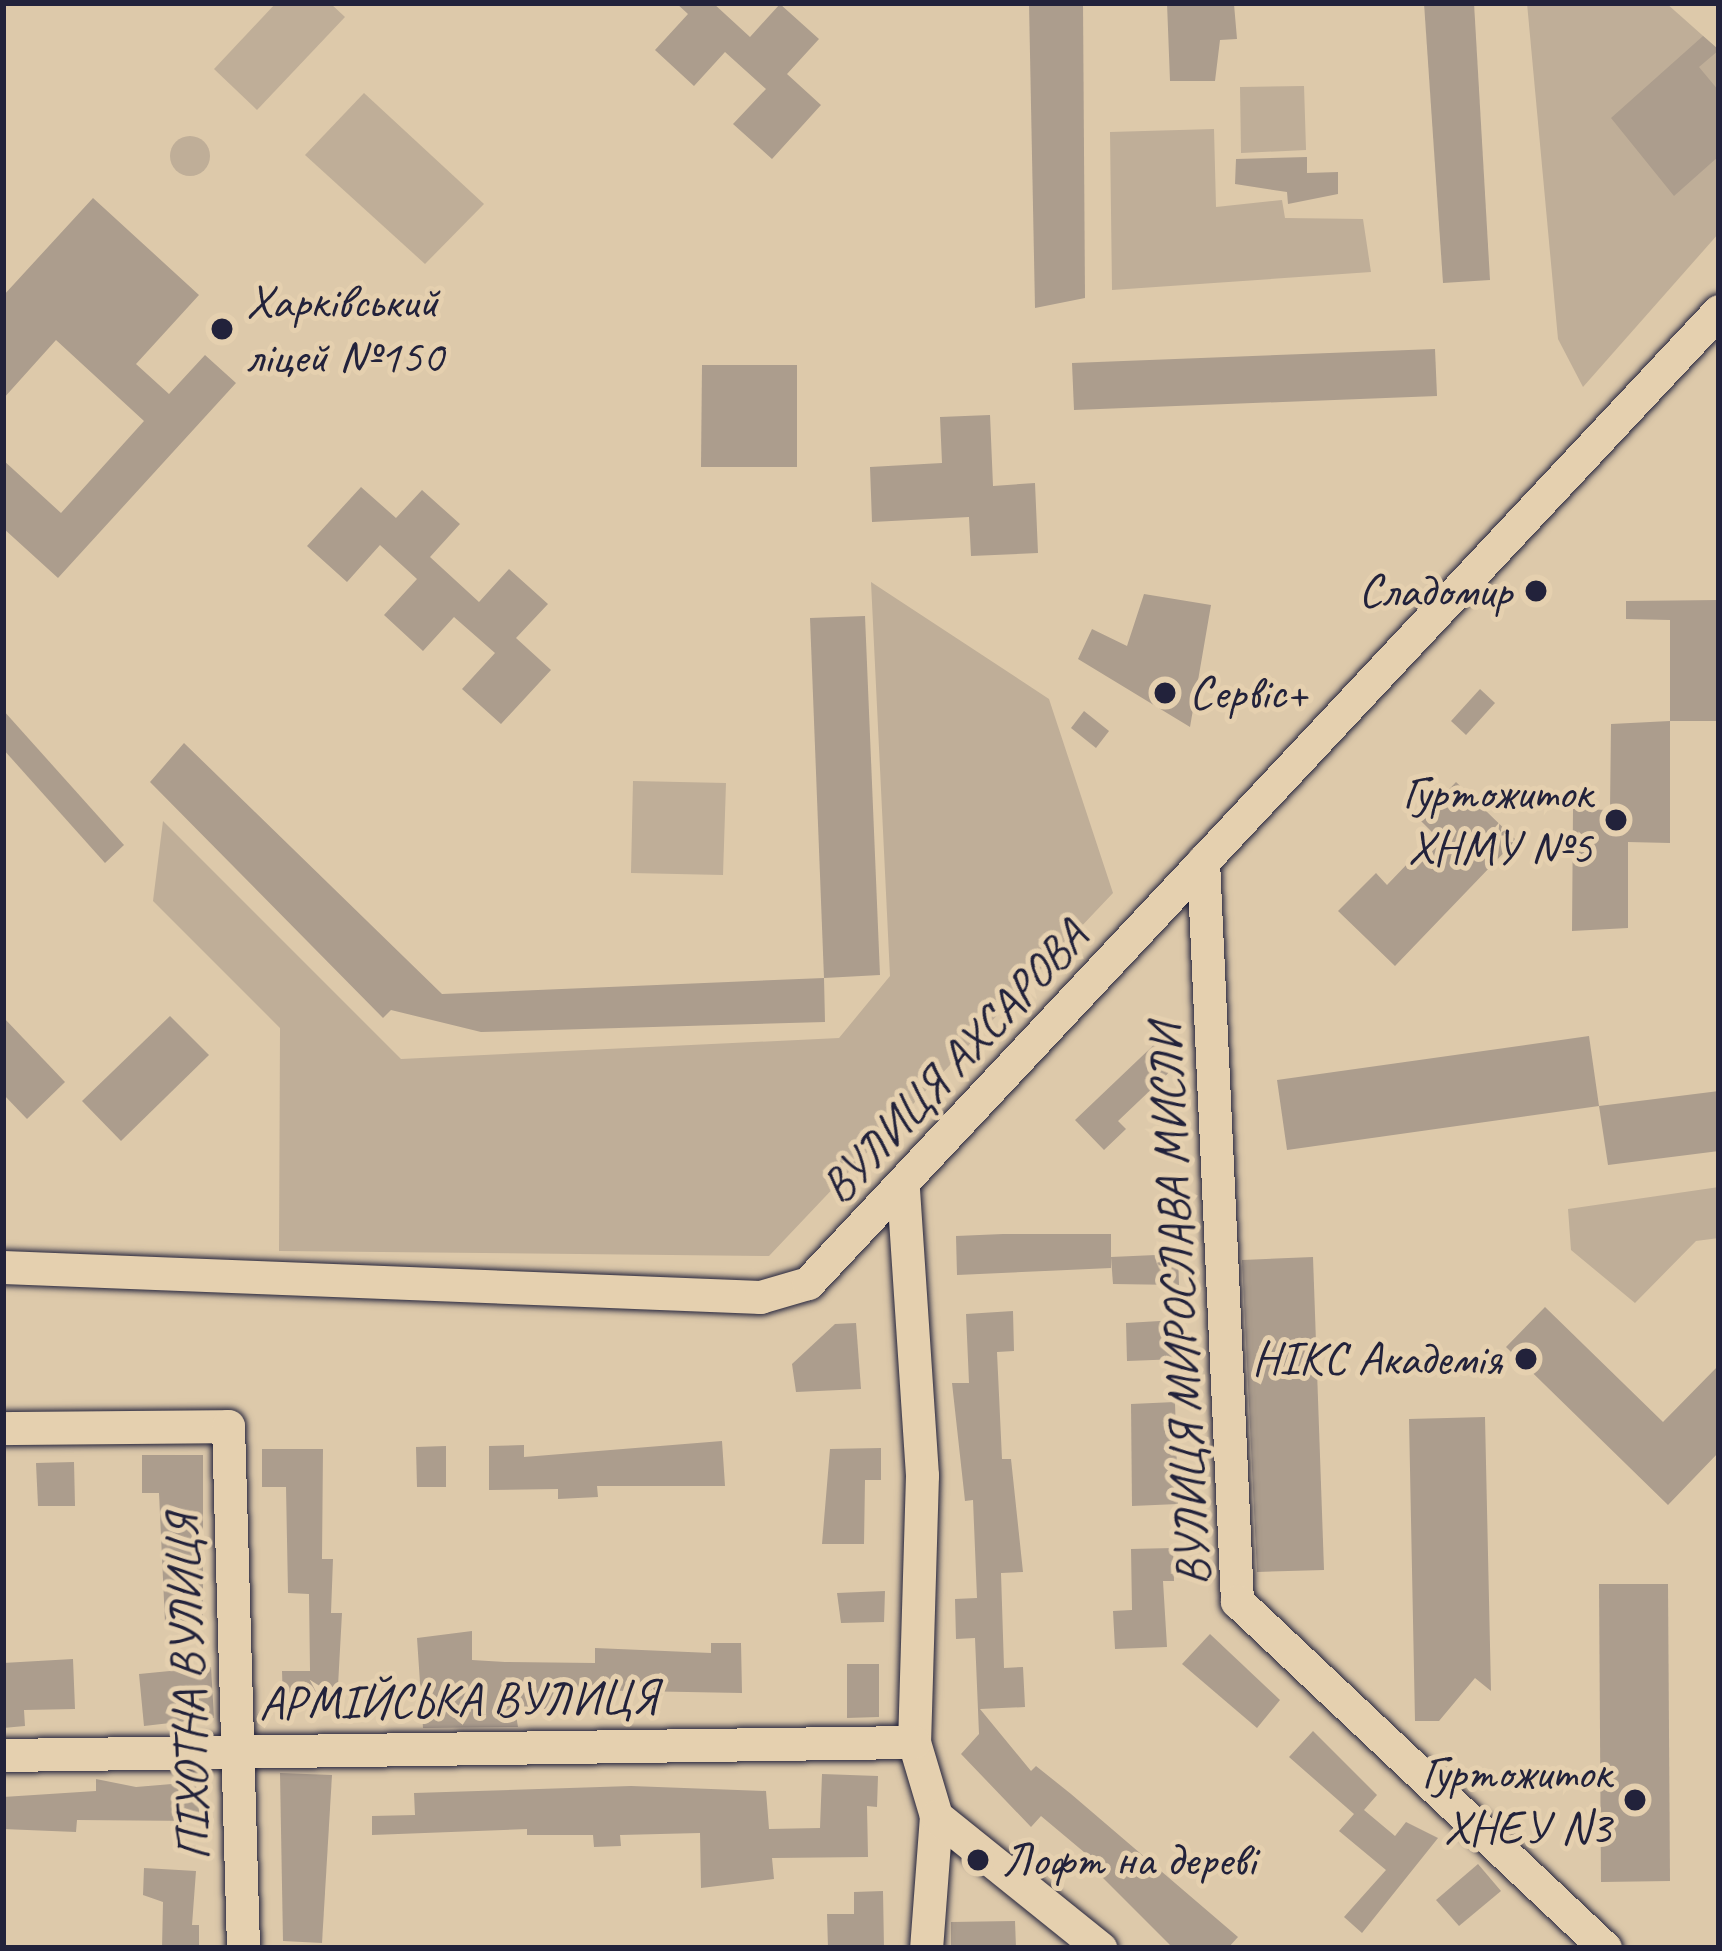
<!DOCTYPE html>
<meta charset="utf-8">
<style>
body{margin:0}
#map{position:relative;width:1722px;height:1951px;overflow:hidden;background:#ddc9aa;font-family:Caveat,sans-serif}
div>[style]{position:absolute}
.green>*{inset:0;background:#bfae98}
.round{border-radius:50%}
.building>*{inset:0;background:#ac9d8d}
.roads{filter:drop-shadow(0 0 3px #22223b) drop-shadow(0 0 3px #22223b)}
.minor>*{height:33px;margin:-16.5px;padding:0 16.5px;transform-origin:16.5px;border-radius:16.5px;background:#e5d0af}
.dots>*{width:33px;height:33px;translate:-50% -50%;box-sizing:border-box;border:6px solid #e5d0af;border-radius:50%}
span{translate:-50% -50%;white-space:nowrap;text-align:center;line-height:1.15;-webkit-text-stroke:10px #e5d0af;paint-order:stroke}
.poi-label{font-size:48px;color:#22223b}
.left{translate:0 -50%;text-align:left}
.right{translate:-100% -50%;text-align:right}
.street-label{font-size:48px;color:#22223b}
.frame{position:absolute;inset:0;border:6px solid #22223b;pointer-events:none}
</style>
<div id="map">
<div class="green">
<div style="clip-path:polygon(276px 3px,330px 3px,345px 17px,257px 110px,214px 69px)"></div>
<div style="clip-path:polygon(1527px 3px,1666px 3px,1719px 50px,1719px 233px,1583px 387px,1558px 339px)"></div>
<div style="clip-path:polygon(1304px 86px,1306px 150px,1241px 153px,1240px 87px)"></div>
<div style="clip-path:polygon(364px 93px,484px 204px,425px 264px,305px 155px)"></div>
<div style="clip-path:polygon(1214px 129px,1216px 207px,1282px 200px,1285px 218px,1363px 219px,1371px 272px,1112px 290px,1110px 132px)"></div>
<div class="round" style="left:170px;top:136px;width:40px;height:40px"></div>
<div style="clip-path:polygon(871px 582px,1049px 699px,1113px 893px,769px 1256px,279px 1251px,280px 1028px,153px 901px,163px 821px,401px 1059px,839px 1038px,890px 976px)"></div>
<div style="clip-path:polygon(633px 781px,726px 783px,723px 875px,631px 873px)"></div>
<div style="clip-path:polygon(1719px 1187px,1719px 1238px,1696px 1241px,1635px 1303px,1571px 1250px,1568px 1209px)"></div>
</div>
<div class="building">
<div style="clip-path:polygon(676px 3px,713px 3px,750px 37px,780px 4px,819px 39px,787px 74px,821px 105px,772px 159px,733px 124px,766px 89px,725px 52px,694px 86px,655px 50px,688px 14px)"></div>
<div style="clip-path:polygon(1029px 3px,1083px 3px,1085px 298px,1035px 308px)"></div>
<div style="clip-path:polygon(1167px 3px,1234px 4px,1237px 39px,1220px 40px,1215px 81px,1170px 81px)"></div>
<div style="clip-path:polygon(1424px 3px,1474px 3px,1490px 280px,1443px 283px)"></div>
<div style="clip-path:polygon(1703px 36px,1719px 50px,1699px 67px,1719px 91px,1719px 156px,1674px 196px,1611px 118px)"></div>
<div style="clip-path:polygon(1307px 157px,1307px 173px,1338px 172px,1338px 194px,1288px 204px,1287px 192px,1235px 184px,1236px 159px)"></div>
<div style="clip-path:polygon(93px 198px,199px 295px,136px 364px,169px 394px,205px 355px,236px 383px,58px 578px,3px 528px,3px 460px,61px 513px,144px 421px,56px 340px,3px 399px,3px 296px)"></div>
<div style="clip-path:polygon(1435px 349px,1437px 396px,1074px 410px,1072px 363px)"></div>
<div style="clip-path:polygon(702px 365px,797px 365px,797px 467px,701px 467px)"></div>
<div style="clip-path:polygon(990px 415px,993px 486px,1035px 483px,1038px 553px,971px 556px,969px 517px,872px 522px,870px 467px,942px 463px,940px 417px)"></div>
<div style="clip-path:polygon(361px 487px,396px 518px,422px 490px,460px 524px,430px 557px,479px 602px,509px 569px,548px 604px,516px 638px,551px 670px,501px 724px,462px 689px,495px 653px,454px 617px,423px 651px,384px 615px,417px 579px,380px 545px,347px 582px,307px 546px)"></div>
<div style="clip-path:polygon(1144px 594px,1211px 605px,1190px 727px,1078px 659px,1092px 629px,1127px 646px)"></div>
<div style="clip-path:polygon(1719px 600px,1719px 721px,1670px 721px,1670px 620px,1626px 619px,1626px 601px)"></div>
<div style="clip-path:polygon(865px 616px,880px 975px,824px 978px,810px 618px)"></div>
<div style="clip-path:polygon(1480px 689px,1495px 703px,1466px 735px,1451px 721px)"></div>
<div style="clip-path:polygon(3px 710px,124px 845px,105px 863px,3px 749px)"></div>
<div style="clip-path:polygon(1084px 711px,1109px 731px,1096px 748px,1071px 728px)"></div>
<div style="clip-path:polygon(1670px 721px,1670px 843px,1628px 842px,1628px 928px,1572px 931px,1573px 809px,1610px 810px,1611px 724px)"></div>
<div style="clip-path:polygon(184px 743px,442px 994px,824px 978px,825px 1022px,481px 1032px,391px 1010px,383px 1018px,150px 782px)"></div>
<div style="clip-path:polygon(1456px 782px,1516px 840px,1395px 966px,1338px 911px,1376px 873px,1387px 885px,1435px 835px,1420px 820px)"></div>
<div style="clip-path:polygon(170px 1016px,209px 1055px,121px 1141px,82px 1101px)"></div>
<div style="clip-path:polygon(3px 1017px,65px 1082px,27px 1119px,3px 1094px)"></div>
<div style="clip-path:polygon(1589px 1036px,1599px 1106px,1287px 1150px,1277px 1080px)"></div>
<div style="clip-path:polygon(1160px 1039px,1181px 1061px,1118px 1121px,1126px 1129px,1104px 1150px,1075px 1120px)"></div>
<div style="clip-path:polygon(1719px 1091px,1719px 1151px,1608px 1165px,1599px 1106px)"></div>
<div style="clip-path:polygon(1003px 1234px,1111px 1234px,1111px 1268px,957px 1275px,956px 1236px)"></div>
<div style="clip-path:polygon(1178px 1254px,1179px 1285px,1113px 1284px,1111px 1257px)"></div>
<div style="clip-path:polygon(1313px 1257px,1324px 1570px,1257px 1572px,1242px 1260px)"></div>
<div style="clip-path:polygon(1545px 1307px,1663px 1422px,1719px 1365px,1719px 1452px,1668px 1505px,1506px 1347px)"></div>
<div style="clip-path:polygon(1013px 1311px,1014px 1351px,997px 1352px,1002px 1459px,1011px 1459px,1023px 1572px,1001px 1573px,1004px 1668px,1023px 1667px,1025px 1707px,980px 1709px,1031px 1771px,1036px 1766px,1071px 1794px,1238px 1937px,1228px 1948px,1173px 1948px,1098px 1873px,1103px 1868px,1041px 1816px,1031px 1827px,961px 1754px,979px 1734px,975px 1638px,956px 1639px,955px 1599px,977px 1598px,973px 1500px,965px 1501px,952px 1383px,969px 1383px,966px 1314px)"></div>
<div style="clip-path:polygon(1177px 1320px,1179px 1359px,1127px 1361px,1126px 1323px)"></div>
<div style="clip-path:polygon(856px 1323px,861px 1389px,796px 1392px,792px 1364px,835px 1324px)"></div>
<div style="clip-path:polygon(1175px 1402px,1178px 1504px,1132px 1506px,1131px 1404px)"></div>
<div style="clip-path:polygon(1485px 1417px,1491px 1691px,1475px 1678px,1439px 1721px,1415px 1721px,1409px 1419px)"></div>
<div style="clip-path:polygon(722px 1441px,725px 1486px,597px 1486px,598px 1497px,558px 1499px,558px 1489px,489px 1490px,489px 1446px,524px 1445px,524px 1457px)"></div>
<div style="clip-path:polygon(446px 1446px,446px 1487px,417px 1487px,416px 1447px)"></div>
<div style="clip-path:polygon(881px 1448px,881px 1480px,865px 1480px,864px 1544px,822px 1544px,830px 1449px)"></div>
<div style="clip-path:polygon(262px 1449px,323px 1449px,322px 1559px,333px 1559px,331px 1613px,342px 1613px,337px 1704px,283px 1705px,282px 1671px,310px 1671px,309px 1594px,288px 1593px,286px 1487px,262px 1487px)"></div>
<div style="clip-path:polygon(142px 1455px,203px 1455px,203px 1621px,165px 1622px,159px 1493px,142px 1493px)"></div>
<div style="clip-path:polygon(74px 1462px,75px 1506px,38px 1506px,36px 1463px)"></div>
<div style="clip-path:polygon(1173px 1548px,1174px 1581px,1163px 1581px,1167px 1647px,1115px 1649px,1113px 1611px,1132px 1610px,1131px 1549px)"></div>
<div style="clip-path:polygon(1599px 1584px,1668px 1584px,1670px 1881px,1601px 1882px)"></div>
<div style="clip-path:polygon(885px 1591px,884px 1622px,841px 1623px,837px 1593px)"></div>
<div style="clip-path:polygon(472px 1631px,472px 1660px,505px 1662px,595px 1663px,595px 1648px,711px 1653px,711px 1643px,741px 1643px,742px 1693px,578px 1690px,578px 1709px,515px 1709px,518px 1727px,423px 1728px,417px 1638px)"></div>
<div style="clip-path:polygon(1210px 1634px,1280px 1700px,1257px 1728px,1182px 1664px)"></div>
<div style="clip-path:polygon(73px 1659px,75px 1709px,24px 1710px,25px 1726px,3px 1728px,3px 1663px)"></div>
<div style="clip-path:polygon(847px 1664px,879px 1664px,879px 1717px,847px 1718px)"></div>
<div style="clip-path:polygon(211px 1667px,214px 1718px,144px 1726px,139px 1674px)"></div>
<div style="clip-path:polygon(1313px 1731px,1377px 1795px,1364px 1810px,1395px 1836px,1406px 1822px,1438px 1838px,1362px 1933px,1344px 1917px,1386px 1870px,1339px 1831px,1354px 1814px,1289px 1757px)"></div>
<div style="clip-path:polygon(280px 1773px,332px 1775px,322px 1943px,283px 1941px)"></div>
<div style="clip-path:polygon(822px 1774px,878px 1776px,877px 1807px,867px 1806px,868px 1857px,772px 1858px,774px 1879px,701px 1888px,700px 1833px,620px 1835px,621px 1846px,594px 1847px,593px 1835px,527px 1835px,527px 1829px,372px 1835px,372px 1816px,415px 1815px,414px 1793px,631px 1786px,766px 1791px,769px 1829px,820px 1828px)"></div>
<div style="clip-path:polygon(96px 1779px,136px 1787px,196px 1782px,200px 1821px,77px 1820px,76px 1832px,3px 1829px,3px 1797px,96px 1791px)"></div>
<div style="clip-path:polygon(1478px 1864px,1501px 1891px,1459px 1926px,1436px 1900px)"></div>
<div style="clip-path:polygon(144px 1868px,196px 1871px,192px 1925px,199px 1925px,199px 1948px,162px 1948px,163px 1902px,143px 1895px)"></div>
<div style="clip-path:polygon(883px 1891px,884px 1948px,828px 1948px,827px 1914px,854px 1914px,854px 1892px)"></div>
<div style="clip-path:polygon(1015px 1921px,1016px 1948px,951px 1948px,951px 1922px)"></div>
</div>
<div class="roads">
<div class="minor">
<div style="left:1203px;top:861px;width:741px;rotate:87.37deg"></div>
<div style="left:1237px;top:1601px;width:506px;rotate:43.32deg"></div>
<div style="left:903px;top:1189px;width:287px;rotate:86.2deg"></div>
<div style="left:922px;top:1475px;width:267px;rotate:91.7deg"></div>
<div style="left:914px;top:1742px;width:77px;rotate:73.4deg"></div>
<div style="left:936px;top:1816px;width:132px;rotate:94.3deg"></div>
<div style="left:3px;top:1267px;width:758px;rotate:2.27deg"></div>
<div style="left:760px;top:1297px;width:50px;rotate:-16.3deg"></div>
<div style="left:808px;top:1283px;width:1332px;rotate:-46.86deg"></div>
<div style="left:3px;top:1428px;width:225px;rotate:-0.5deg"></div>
<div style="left:228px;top:1426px;width:522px;rotate:88.35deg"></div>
<div style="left:3px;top:1755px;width:911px;rotate:-0.82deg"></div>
<div style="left:936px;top:1816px;width:211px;rotate:38.8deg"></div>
</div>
</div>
<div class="dots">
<div style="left:222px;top:329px;background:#22223b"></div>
<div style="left:1536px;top:591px;background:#22223b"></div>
<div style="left:1165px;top:693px;background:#22223b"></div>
<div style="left:1616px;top:820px;background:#22223b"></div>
<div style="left:1526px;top:1359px;background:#22223b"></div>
<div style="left:1635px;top:1800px;background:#22223b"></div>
<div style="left:978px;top:1860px;background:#22223b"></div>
</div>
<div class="poi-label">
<span class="left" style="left:246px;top:329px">Харківський<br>ліцей №150</span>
<span class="right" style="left:1512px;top:591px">Сладомир</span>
<span class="left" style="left:1189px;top:693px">Сервіс+</span>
<span class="right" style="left:1592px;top:820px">Гуртожиток<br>ХНМУ №5</span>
<span class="right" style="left:1502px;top:1359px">НІКС Академія</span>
<span class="right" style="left:1611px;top:1800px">Гуртожиток<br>ХНЕУ N3</span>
<span class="left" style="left:1002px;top:1860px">Лофт на дереві</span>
</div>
<div class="street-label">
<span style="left:954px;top:1062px;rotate:-47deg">ВУЛИЦЯ АХСАРОВА</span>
<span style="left:1179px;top:1305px;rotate:-93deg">ВУЛИЦЯ МИРОСЛАВА МИСЛИ</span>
<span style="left:188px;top:1688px;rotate:-92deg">ПІХОТНА ВУЛИЦЯ</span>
<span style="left:458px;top:1700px;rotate:-1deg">АРМІЙСЬКА ВУЛИЦЯ</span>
</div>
<div class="frame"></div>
</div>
